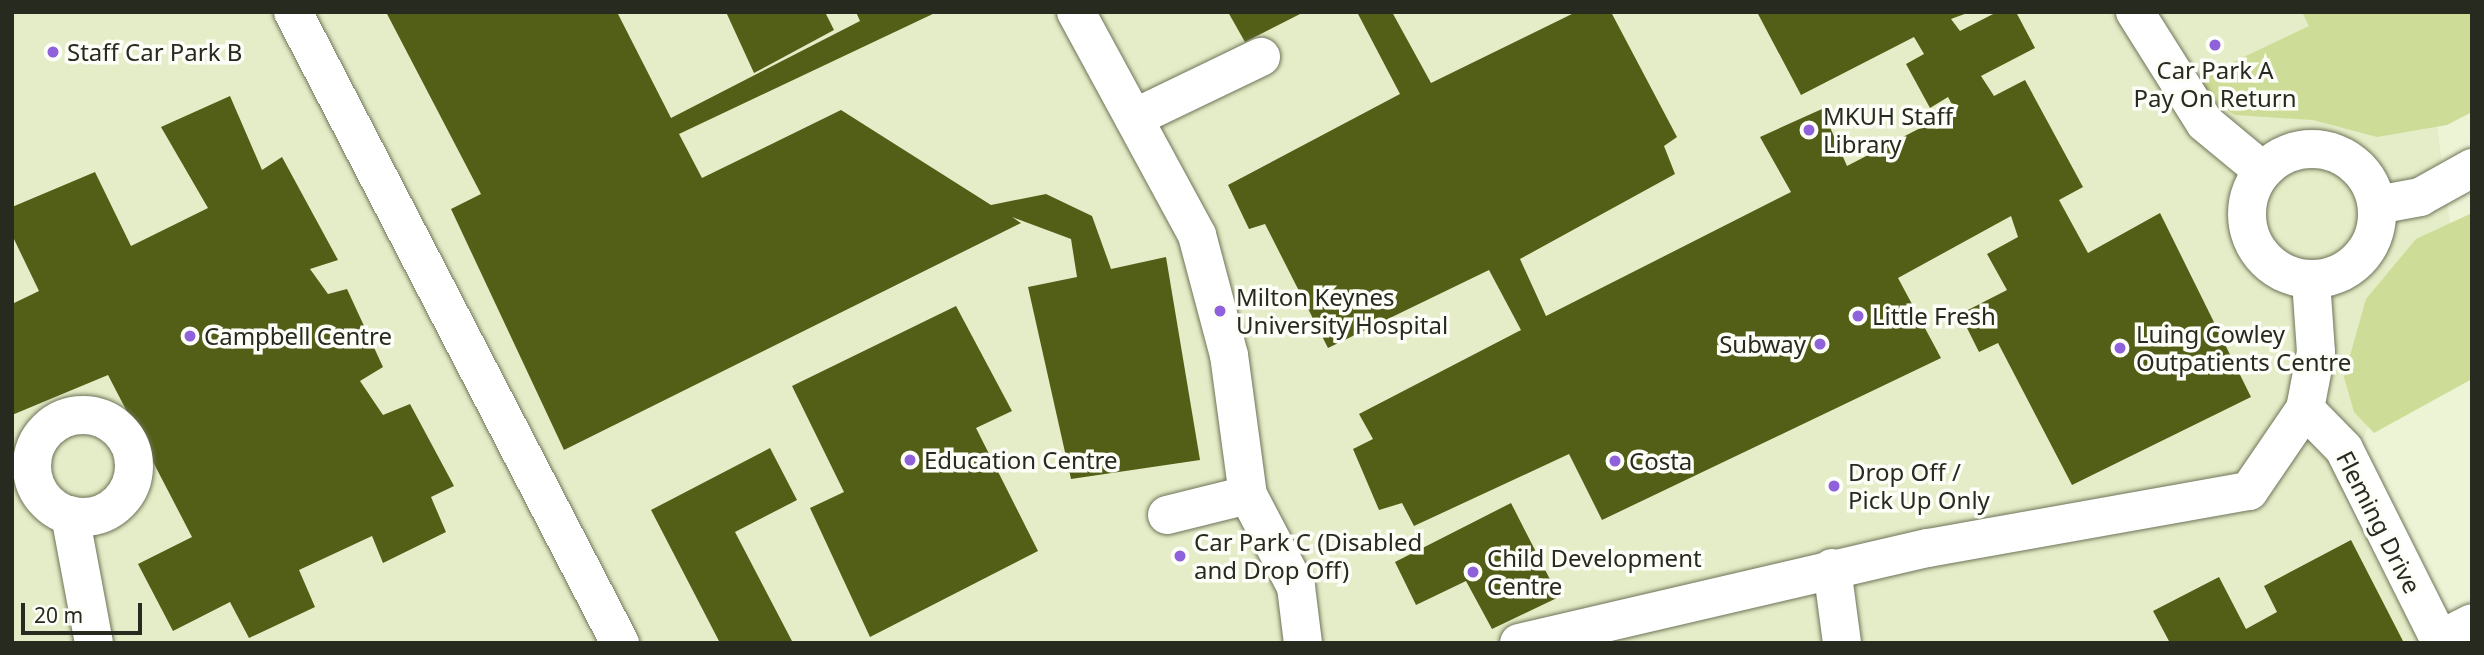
<!DOCTYPE html>
<style>
body{margin:0}
#map{position:relative;width:2484px;height:655px;overflow:hidden;background:#edf4d6;font-family:"Noto Sans",sans-serif}
div>[style]{position:absolute}
.built>*{inset:0;background:#e4edc7}
.green>*{inset:0;background:#cddc96}
.building>*{inset:0;background:#535f17}
.roads{filter:drop-shadow(0 0 2px #6e7459) drop-shadow(0 0 2px #6e7459)}
.minor>*{height:38px;margin:-19px;padding:0 19px;transform-origin:19px;border-radius:19px;background:#fff}
.minor>.ring{margin:-19px;padding:0;box-sizing:content-box;background:none;border:38px solid #fff;border-radius:50%}
.dots>*{width:19px;height:19px;translate:-50% -50%;box-sizing:border-box;border:4px solid #fdfef8;border-radius:50%}
span{translate:-50% -50%;white-space:nowrap;text-align:center;line-height:1.15;-webkit-text-stroke:7px #fdfef8;paint-order:stroke}
.poi-label{font-size:24px;color:#272a1f}
.left{translate:0 -50%;text-align:left}
.right{translate:-100% -50%;text-align:right}
.street-label{font-size:24px;color:#272a1f}
.frame{position:absolute;inset:0;border:14px solid #272a1f;pointer-events:none}
.scale{position:absolute;left:21px;top:603px;width:121px;height:32px;box-sizing:border-box;border:4px solid #272a1f;border-top:0;padding-left:9px;font-size:21px;line-height:24px;white-space:nowrap;color:#272a1f;-webkit-text-stroke:5px #fdfef8;paint-order:stroke}
</style>
<div id="map">
<div class="built">
<div style="clip-path:polygon(12px 12px,2408px 12px,2429px 65px,2456px 268px,2399px 354px,2340px 493px,2420px 643px,12px 643px)"></div>
</div>
<div class="green">
<div style="clip-path:polygon(2302px 12px,2472px 12px,2472px 112px,2447px 125px,2377px 137px,2313px 120px,2235px 115px,2197px 91px,2193px 81px,2309px 26px)"></div>
<div style="clip-path:polygon(2472px 213px,2472px 379px,2374px 433px,2354px 412px,2344px 377px,2366px 299px,2416px 239px)"></div>
</div>
<div class="building">
<div style="clip-path:polygon(386px 12px,617px 12px,671px 118px,860px 21px,856px 12px,937px 12px,679px 134px,702px 178px,841px 110px,991px 205px,1046px 194px,1092px 216px,1111px 269px,1166px 257px,1200px 460px,1071px 479px,1028px 287px,1077px 277px,1071px 239px,1012px 217px,1021px 223px,564px 450px,451px 209px,481px 194px)"></div>
<div style="clip-path:polygon(726px 12px,825px 12px,834px 30px,754px 73px)"></div>
<div style="clip-path:polygon(1228px 12px,1304px 12px,1245px 42px)"></div>
<div style="clip-path:polygon(1357px 12px,1392px 12px,1431px 83px,1576px 12px,1611px 12px,1677px 137px,1664px 146px,1675px 174px,1520px 259px,1546px 316px,1791px 192px,1760px 137px,1822px 109px,1847px 166px,1955px 110px,1948px 97px,1930px 108px,1906px 64px,1924px 54px,1914px 37px,1801px 95px,1757px 12px,1970px 12px,1951px 19px,1960px 31px,1997px 12px,2016px 12px,2035px 48px,1981px 76px,1994px 96px,2025px 80px,2083px 187px,2059px 200px,2088px 253px,2160px 213px,2251px 397px,2072px 485px,1998px 343px,1979px 352px,1960px 314px,2007px 290px,1987px 254px,2018px 237px,2011px 216px,1898px 278px,1941px 358px,1602px 520px,1569px 454px,1414px 526px,1402px 503px,1379px 510px,1353px 449px,1373px 439px,1359px 414px,1521px 330px,1489px 270px,1328px 348px,1265px 224px,1249px 229px,1228px 185px,1400px 94px)"></div>
<div style="clip-path:polygon(230px 96px,262px 170px,282px 157px,338px 260px,310px 269px,328px 294px,347px 289px,383px 367px,360px 381px,383px 415px,410px 404px,454px 486px,431px 497px,446px 532px,383px 563px,372px 536px,299px 570px,315px 607px,249px 638px,230px 602px,173px 631px,138px 564px,192px 537px,108px 375px,12px 415px,12px 304px,39px 291px,12px 235px,12px 207px,95px 172px,131px 246px,208px 208px,161px 127px)"></div>
<div style="clip-path:polygon(956px 306px,1012px 411px,976px 428px,1038px 551px,870px 637px,810px 508px,844px 492px,792px 386px)"></div>
<div style="clip-path:polygon(770px 448px,797px 500px,735px 532px,793px 643px,720px 643px,651px 510px)"></div>
<div style="clip-path:polygon(1511px 503px,1559px 597px,1492px 629px,1466px 581px,1416px 605px,1395px 562px)"></div>
<div style="clip-path:polygon(2351px 540px,2404px 643px,2170px 643px,2153px 611px,2219px 577px,2246px 629px,2277px 612px,2264px 586px)"></div>
</div>
<div class="roads">
<div class="minor">
<div style="left:293px;top:12px;width:711px;rotate:62.61deg"></div>
<div style="left:1076px;top:12px;width:254px;rotate:61.5deg"></div>
<div style="left:1197px;top:235px;width:124px;rotate:75.1deg"></div>
<div style="left:1229px;top:355px;width:141px;rotate:82.3deg"></div>
<div style="left:1248px;top:495px;width:104px;rotate:62.4deg"></div>
<div style="left:1296px;top:587px;width:56px;rotate:82.9deg"></div>
<div style="left:2135px;top:12px;width:131px;rotate:57.8deg"></div>
<div style="left:2205px;top:123px;width:75px;rotate:39.6deg"></div>
<div style="left:1134px;top:118px;width:141px;rotate:-25.7deg"></div>
<div class="ring" style="left:2247px;top:149px;width:92px;height:92px"></div>
<div style="left:2377px;top:205px;width:44px;rotate:-10.5deg"></div>
<div style="left:2420px;top:197px;width:60px;rotate:-29.1deg"></div>
<div style="left:2305px;top:409px;width:56px;rotate:45.7deg"></div>
<div style="left:2344px;top:449px;width:217px;rotate:63.4deg"></div>
<div class="ring" style="left:32px;top:415px;width:64px;height:64px"></div>
<div style="left:70px;top:515px;width:130px;rotate:79.4deg"></div>
<div style="left:1167px;top:515px;width:83px;rotate:-13.9deg"></div>
<div style="left:1832px;top:568px;width:76px;rotate:82.4deg"></div>
<div style="left:2439px;top:640px;width:37px;rotate:-27deg"></div>
<div style="left:1519px;top:643px;width:420px;rotate:-13.1deg"></div>
<div style="left:1928px;top:548px;width:326px;rotate:-10.1deg"></div>
<div style="left:2249px;top:491px;width:99px;rotate:-55.7deg"></div>
<div style="left:2305px;top:409px;width:58px;rotate:-79.1deg"></div>
<div style="left:2316px;top:352px;width:72px;rotate:-94deg"></div>
</div>
</div>
<div class="dots">
<div style="left:2215px;top:45px;background:#8f61db"></div>
<div style="left:53px;top:52px;background:#8f61db"></div>
<div style="left:1809px;top:130px;background:#8f61db"></div>
<div style="left:1220px;top:311px;background:#8f61db"></div>
<div style="left:1858px;top:316px;background:#8f61db"></div>
<div style="left:190px;top:336px;background:#8f61db"></div>
<div style="left:1820px;top:344px;background:#8f61db"></div>
<div style="left:2120px;top:348px;background:#8f61db"></div>
<div style="left:910px;top:460px;background:#8f61db"></div>
<div style="left:1615px;top:461px;background:#8f61db"></div>
<div style="left:1834px;top:486px;background:#8f61db"></div>
<div style="left:1180px;top:556px;background:#8f61db"></div>
<div style="left:1473px;top:572px;background:#8f61db"></div>
</div>
<div class="poi-label">
<span class="left" style="left:67px;top:52px">Staff Car Park B</span>
<span style="left:2215px;top:84px">Car Park A<br>Pay On Return</span>
<span class="left" style="left:1823px;top:130px">MKUH Staff<br>Library</span>
<span class="left" style="left:1236px;top:311px">Milton Keynes<br>University Hospital</span>
<span class="left" style="left:1872px;top:316px">Little Fresh</span>
<span class="left" style="left:2136px;top:348px">Luing Cowley<br>Outpatients Centre</span>
<span class="left" style="left:204px;top:336px">Campbell Centre</span>
<span class="right" style="left:1806px;top:344px">Subway</span>
<span class="left" style="left:924px;top:460px">Education Centre</span>
<span class="left" style="left:1629px;top:461px">Costa</span>
<span class="left" style="left:1848px;top:486px">Drop Off /<br>Pick Up Only</span>
<span class="left" style="left:1194px;top:556px">Car Park C (Disabled<br>and Drop Off)</span>
<span class="left" style="left:1487px;top:572px">Child Development<br>Centre</span>
</div>
<div class="street-label">
<span style="left:2379px;top:522px;rotate:63deg">Fleming Drive</span>
</div>
<div class="frame"></div>
<div class="scale">20 m</div>
</div>
